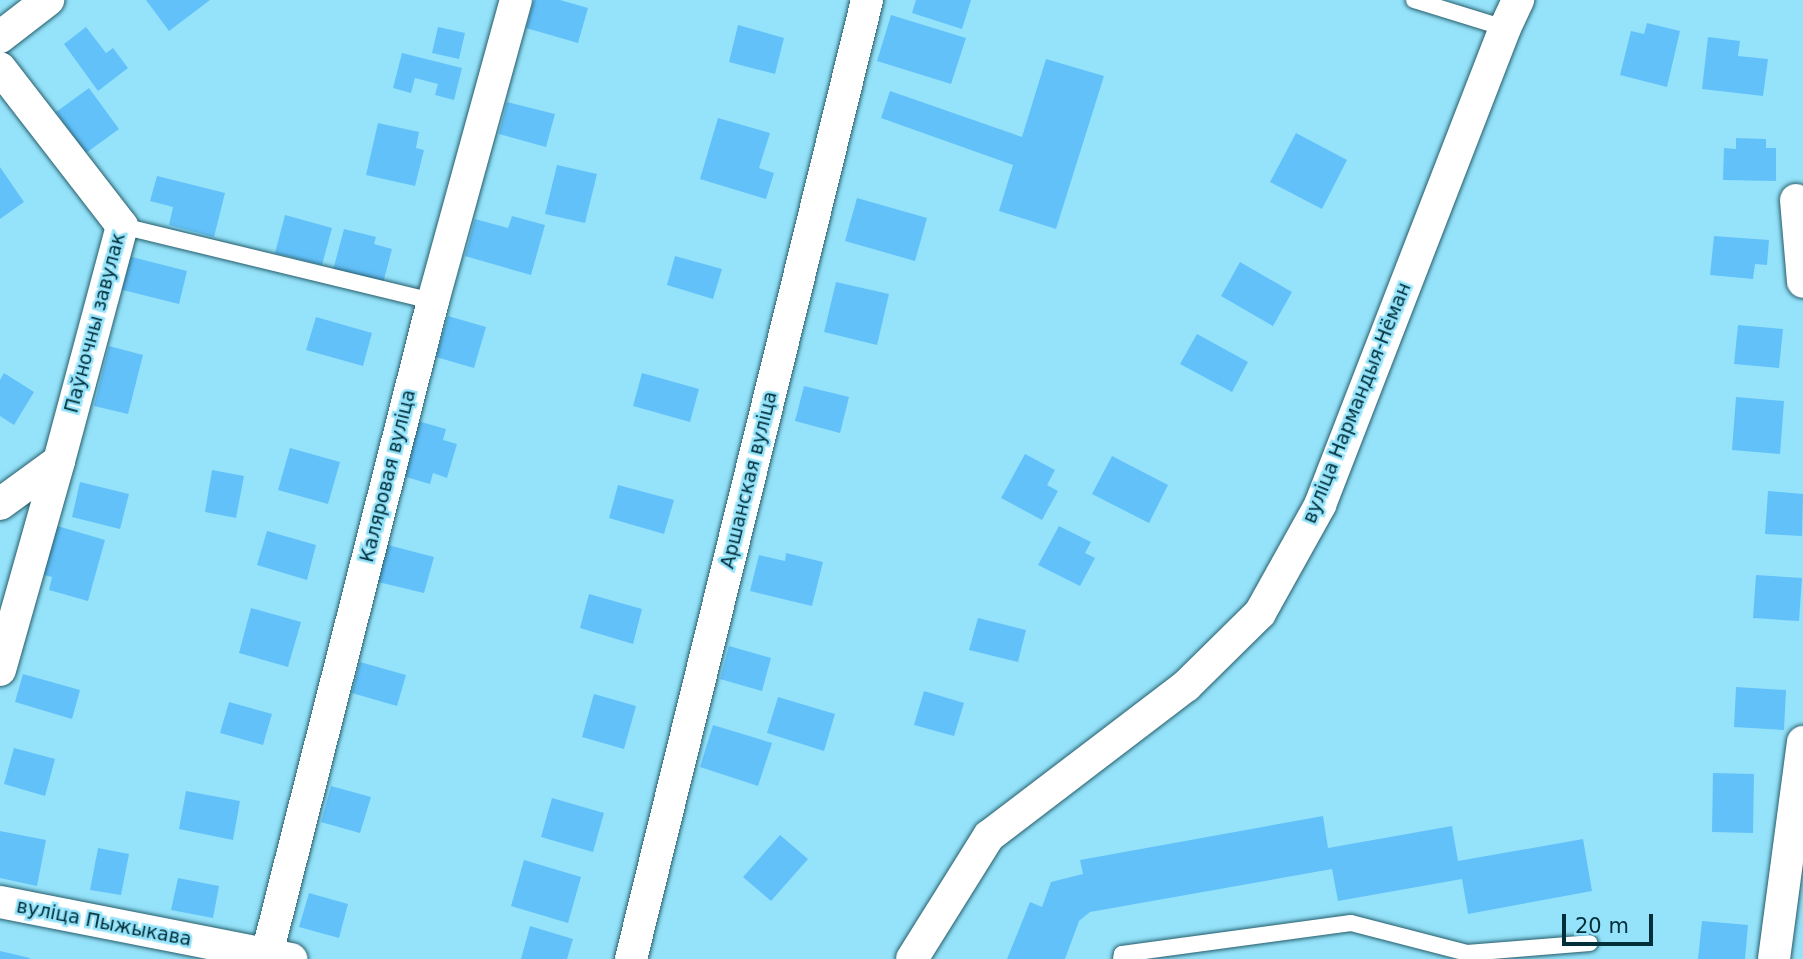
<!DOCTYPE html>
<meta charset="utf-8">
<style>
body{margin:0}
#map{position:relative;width:1803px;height:959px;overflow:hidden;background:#95e3fa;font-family:"DejaVu Sans",sans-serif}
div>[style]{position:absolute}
.building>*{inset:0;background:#63c1fa}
.roads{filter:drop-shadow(0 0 2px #265d6c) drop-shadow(0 0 2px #265d6c)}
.service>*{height:16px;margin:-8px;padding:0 8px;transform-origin:8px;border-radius:8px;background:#fff}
.minor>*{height:32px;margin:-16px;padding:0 16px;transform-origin:16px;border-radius:16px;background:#fff}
span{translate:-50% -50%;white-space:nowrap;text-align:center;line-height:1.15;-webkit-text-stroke:5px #95e3fa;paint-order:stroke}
.street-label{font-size:19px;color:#002e39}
.scale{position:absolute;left:1562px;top:914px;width:91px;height:32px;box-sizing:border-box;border:4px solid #002e39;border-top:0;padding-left:9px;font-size:21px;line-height:24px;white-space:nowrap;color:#002e39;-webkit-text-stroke:5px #95e3fa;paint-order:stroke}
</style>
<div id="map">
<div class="building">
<div style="clip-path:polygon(146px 0,210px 0,169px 31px)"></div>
<div style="clip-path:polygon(534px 0,560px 0,588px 8px,578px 43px,526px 28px)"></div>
<div style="clip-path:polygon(916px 0,971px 0,962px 29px,912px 13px)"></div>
<div style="clip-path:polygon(891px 15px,966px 38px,951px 84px,877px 61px)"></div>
<div style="clip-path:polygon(1647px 23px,1680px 31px,1667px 87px,1620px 75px,1631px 31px,1644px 34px)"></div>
<div style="clip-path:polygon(738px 25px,784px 38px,775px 74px,729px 62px)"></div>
<div style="clip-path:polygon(86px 27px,106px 53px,113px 48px,128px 68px,98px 91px,64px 44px)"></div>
<div style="clip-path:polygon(438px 27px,465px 33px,459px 59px,432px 53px)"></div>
<div style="clip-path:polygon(1708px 37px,1740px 41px,1738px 56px,1768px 59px,1763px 96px,1702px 89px)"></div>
<div style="clip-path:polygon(402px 53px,462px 68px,454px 100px,435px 95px,438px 84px,415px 78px,411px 93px,393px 88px)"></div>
<div style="clip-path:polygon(1046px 59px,1104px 76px,1056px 229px,999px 211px,1013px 165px,881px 118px,890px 91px,1022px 137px)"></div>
<div style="clip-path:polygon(89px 88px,119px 129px,86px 153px,56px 112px)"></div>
<div style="clip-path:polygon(507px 102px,555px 114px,546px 147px,499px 134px)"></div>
<div style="clip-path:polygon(718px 118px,770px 133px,759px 168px,774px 173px,766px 199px,700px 179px)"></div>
<div style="clip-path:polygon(378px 123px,419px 132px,416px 148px,424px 150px,415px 186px,366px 175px)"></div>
<div style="clip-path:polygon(1296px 133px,1347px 160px,1322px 209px,1270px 182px)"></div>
<div style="clip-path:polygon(1736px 138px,1766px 139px,1766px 148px,1776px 148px,1776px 181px,1723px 180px,1724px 148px,1736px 149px)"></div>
<div style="clip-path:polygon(557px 165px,597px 174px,585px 223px,545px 214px)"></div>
<div style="clip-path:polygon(0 167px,24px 202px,0 219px)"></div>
<div style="clip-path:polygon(157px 176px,225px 193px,214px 237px,169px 225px,173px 207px,150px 201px)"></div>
<div style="clip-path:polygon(857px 198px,927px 218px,915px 261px,845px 241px)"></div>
<div style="clip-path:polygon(285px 215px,332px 228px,322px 265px,275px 253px)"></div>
<div style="clip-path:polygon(512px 216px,545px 225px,531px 275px,465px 256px,475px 219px,508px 228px)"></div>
<div style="clip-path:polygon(344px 229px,376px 237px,374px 244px,392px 249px,382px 287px,332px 274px)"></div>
<div style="clip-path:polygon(1714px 236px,1769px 240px,1767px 265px,1755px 264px,1753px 279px,1710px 275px)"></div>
<div style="clip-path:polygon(128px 256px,187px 271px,179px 304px,119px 289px)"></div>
<div style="clip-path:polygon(675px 256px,722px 269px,713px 299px,667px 285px)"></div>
<div style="clip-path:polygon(1240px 262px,1292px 292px,1273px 326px,1221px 296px)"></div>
<div style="clip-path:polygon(836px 282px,889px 294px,877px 345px,824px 332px)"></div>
<div style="clip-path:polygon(448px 316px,486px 327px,474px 368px,436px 357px)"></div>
<div style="clip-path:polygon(316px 317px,372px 333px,363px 366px,306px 350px)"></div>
<div style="clip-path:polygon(1738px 325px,1783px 329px,1779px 368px,1734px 364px)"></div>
<div style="clip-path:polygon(1197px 334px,1248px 362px,1232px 392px,1180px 364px)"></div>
<div style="clip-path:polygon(109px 346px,143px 355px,128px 414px,94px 406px)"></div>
<div style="clip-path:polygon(4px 373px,34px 392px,14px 425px,0 416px,0 380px)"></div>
<div style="clip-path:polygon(642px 373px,699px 389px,690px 422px,633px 406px)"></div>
<div style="clip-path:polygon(804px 386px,849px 397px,840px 433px,795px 421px)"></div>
<div style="clip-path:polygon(1736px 397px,1784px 401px,1780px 454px,1732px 450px)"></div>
<div style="clip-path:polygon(414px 420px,446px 429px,443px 440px,457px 444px,447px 478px,433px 473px,430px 484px,399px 475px)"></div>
<div style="clip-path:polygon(290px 448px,340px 462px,328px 504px,278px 490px)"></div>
<div style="clip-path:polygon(1025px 454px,1055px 470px,1047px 485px,1058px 491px,1042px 520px,1001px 498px)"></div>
<div style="clip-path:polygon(1112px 456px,1168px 485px,1149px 523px,1092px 494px)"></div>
<div style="clip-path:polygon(212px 470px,244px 476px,236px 518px,205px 512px)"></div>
<div style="clip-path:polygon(80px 482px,129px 494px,120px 529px,72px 517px)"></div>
<div style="clip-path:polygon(618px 485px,674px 500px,664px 534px,609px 518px)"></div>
<div style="clip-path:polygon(1768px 491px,1803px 494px,1802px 536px,1765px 534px)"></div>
<div style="clip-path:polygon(54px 525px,105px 540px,88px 601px,49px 590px,52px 577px,40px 574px)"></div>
<div style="clip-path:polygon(1059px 526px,1091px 542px,1085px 553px,1095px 558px,1080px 586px,1038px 565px)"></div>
<div style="clip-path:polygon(267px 531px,316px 545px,307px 580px,257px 565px)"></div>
<div style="clip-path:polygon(384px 544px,434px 557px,424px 593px,374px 581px)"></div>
<div style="clip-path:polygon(786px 553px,823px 562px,812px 606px,750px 591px,759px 555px,785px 561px)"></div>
<div style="clip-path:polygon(1756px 575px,1802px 578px,1799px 621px,1753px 618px)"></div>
<div style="clip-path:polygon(589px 594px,642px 609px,633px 644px,580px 628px)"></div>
<div style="clip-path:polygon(251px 608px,301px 622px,288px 667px,239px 653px)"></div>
<div style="clip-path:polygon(978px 618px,1026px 630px,1018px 662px,969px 650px)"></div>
<div style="clip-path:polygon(729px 646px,771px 658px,762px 691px,720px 679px)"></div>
<div style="clip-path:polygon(360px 662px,406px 675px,397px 706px,352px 693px)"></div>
<div style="clip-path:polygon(23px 674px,80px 690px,72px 719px,15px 702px)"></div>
<div style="clip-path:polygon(1736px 687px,1786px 690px,1784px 730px,1734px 727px)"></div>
<div style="clip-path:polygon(924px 691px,964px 703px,954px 736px,914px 725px)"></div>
<div style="clip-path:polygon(594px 694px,636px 706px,624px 749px,582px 737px)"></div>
<div style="clip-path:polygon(778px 697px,835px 714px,824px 751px,767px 733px)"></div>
<div style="clip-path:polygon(229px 702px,272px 714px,263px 745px,220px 733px)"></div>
<div style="clip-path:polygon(713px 725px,772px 743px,758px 786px,700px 767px)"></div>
<div style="clip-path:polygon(14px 748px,55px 759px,45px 796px,4px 784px)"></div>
<div style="clip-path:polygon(1713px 773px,1754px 774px,1753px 833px,1712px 832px)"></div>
<div style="clip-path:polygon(331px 786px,371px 797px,360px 833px,321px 822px)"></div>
<div style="clip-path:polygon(186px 791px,240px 801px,233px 840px,179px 829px)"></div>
<div style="clip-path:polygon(552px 798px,604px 813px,593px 852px,541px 837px)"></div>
<div style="clip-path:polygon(1323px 816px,1328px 848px,1452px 826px,1458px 861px,1583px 839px,1592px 891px,1468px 914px,1462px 879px,1338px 901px,1332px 869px,1090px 912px,1079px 921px,1065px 959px,1007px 959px,1030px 902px,1042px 907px,1051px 882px,1083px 874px,1080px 860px)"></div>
<div style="clip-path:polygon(0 831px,46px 840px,37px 886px,0 878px)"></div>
<div style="clip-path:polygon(780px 835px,808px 859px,771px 901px,743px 877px)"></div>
<div style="clip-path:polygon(98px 848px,129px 854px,121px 895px,90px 890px)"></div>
<div style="clip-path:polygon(524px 860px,581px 877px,568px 923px,511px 906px)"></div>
<div style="clip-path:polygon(178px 878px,219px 886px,213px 918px,171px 910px)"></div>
<div style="clip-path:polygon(309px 893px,348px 904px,339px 938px,299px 927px)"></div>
<div style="clip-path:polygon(1702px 921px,1748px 925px,1745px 959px,1698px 959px)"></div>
<div style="clip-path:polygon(530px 926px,573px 939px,567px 959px,521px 959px)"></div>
<div style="clip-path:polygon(0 951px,30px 958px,29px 959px,0 959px)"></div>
</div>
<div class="roads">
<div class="service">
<div style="left:1414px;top:0;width:95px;rotate:17.1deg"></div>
<div style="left:122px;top:226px;width:320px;rotate:13.6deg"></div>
<div style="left:1121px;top:959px;width:5px;rotate:-79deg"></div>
<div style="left:1122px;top:954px;width:231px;rotate:-7.7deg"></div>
<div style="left:1351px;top:923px;width:120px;rotate:14.5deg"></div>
<div style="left:1467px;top:953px;width:123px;rotate:-4.6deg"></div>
</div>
<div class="minor">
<div style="left:0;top:37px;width:61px;rotate:-37.6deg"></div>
<div style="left:0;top:68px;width:200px;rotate:52.3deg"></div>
<div style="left:122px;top:226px;width:243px;rotate:105deg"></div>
<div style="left:59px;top:461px;width:73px;rotate:143.9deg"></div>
<div style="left:1796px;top:200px;width:82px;rotate:85.1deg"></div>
<div style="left:0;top:670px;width:217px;rotate:-74.2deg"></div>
<div style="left:0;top:902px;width:297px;rotate:11.1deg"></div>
<div style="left:267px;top:954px;width:674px;rotate:-75.74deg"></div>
<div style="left:433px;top:301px;width:312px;rotate:-74.6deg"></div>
<div style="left:631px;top:959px;width:988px;rotate:-76.17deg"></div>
<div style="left:912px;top:959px;width:145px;rotate:-58deg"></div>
<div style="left:989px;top:836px;width:248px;rotate:-37.3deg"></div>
<div style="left:1186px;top:686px;width:104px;rotate:-44.6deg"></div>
<div style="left:1260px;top:613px;width:124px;rotate:-60.9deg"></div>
<div style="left:1320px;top:505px;width:512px;rotate:-68.8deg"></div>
<div style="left:1505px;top:28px;width:31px;rotate:-65deg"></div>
<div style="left:1774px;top:959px;width:219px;rotate:-82.4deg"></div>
</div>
</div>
<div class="street-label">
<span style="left:95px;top:323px;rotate:-75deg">Паўночны завулак</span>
<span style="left:1357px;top:403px;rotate:-68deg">вуліца Нармандыя-Нёман</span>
<span style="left:388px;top:476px;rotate:-76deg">Каляровая вуліца</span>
<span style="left:749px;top:480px;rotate:-76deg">Аршанская вуліца</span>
<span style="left:104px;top:923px;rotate:11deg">вуліца Пыжыкава</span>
</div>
<div class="scale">20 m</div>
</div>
